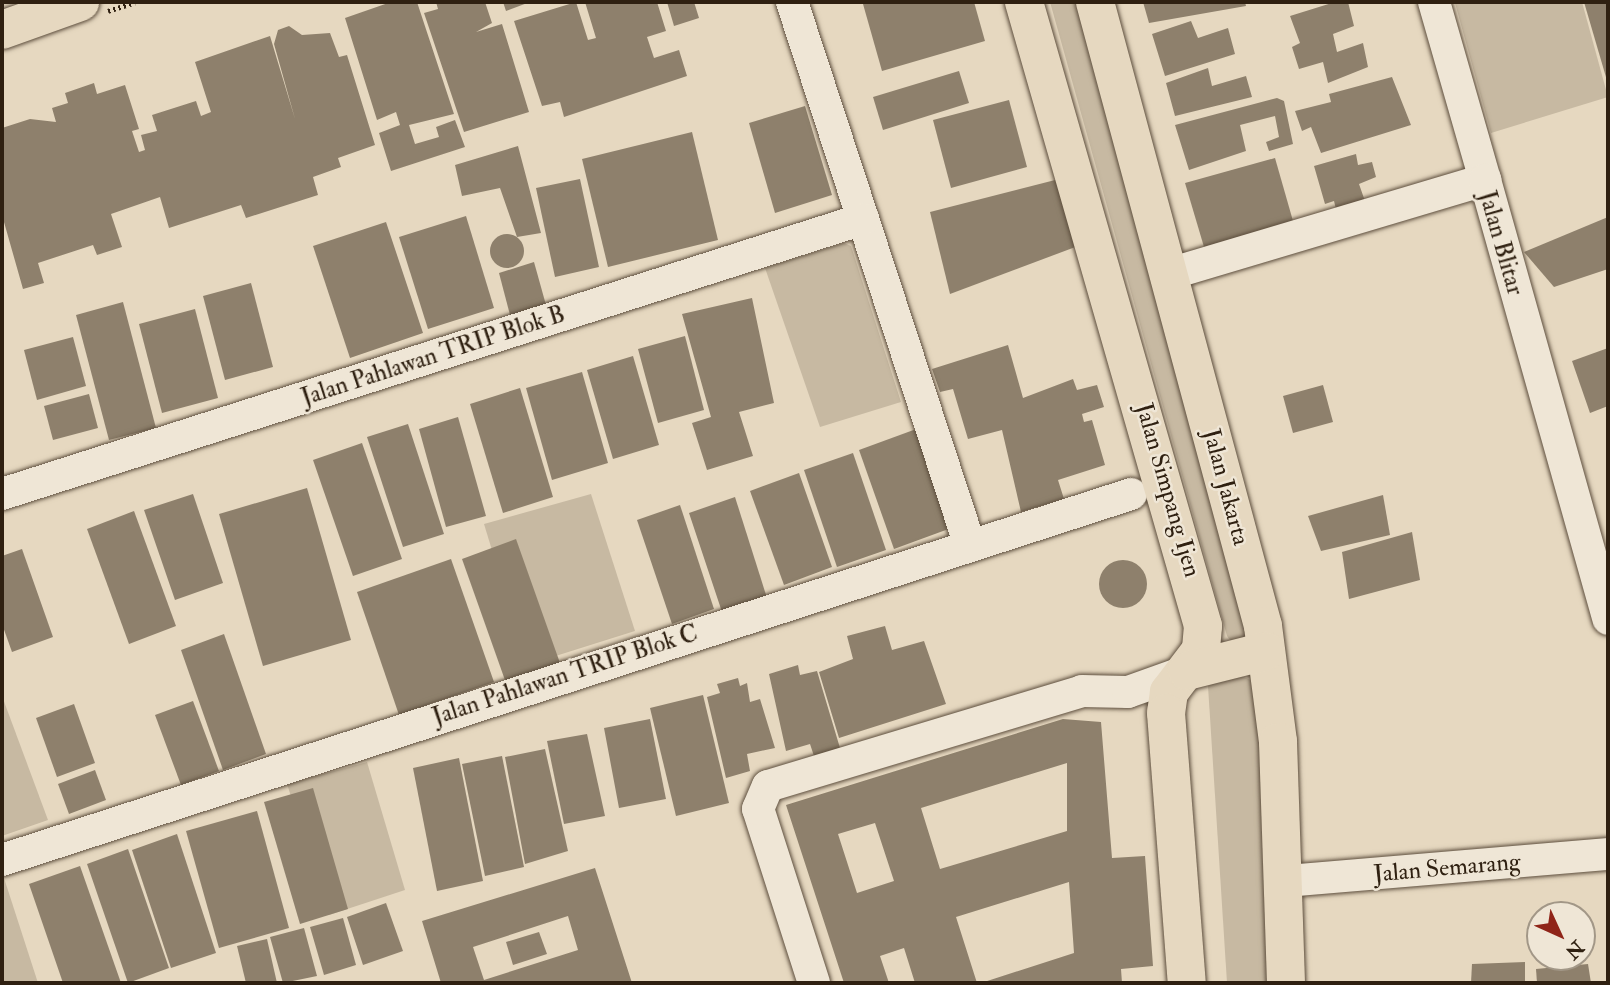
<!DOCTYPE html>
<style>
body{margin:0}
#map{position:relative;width:1610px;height:985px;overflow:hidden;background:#e6d8c0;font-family:"IM FELL Double Pica",serif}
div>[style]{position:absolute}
.green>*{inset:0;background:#c7b9a2}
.building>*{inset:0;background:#8e806c}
.round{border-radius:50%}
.path>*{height:4.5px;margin-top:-2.25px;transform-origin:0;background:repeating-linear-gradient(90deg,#2f2011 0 2px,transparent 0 5.5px)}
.roads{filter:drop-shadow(0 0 2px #5d4e3d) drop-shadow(0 0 2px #5d4e3d)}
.minor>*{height:32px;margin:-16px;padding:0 16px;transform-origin:16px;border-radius:16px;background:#efe6d6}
.major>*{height:38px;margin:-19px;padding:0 19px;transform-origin:19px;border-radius:19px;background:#e6d8c0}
span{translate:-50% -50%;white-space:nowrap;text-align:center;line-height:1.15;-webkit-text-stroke:5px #efe6d6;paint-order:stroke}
.street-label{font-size:24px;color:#2f2011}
.frame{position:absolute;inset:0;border:4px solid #2f2011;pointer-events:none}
.north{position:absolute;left:1526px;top:901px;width:70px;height:70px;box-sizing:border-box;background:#efe6d6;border:2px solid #a29787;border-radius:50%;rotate:135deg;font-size:19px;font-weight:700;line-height:28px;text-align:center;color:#2f2011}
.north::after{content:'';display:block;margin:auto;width:24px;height:32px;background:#8f2418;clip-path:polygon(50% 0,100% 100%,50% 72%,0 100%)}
</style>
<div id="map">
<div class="green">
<div style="clip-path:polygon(1050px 2px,1077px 2px,1248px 630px,1245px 642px,1233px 644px,1227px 636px)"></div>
<div style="clip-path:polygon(1582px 2px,1608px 97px,1491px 133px,1455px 3px)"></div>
<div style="clip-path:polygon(844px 243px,851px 246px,901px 402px,820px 427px,765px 268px)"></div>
<div style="clip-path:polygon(591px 494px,635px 631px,527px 665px,484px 524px)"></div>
<div style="clip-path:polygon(1234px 673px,1251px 680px,1262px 736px,1268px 983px,1227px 983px,1208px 686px)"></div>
<div style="clip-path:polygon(2px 696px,48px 820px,2px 836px)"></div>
<div style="clip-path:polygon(367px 762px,405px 890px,329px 915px,287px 784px)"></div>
<div style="clip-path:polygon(4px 878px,38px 983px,2px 983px)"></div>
</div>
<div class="building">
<div style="clip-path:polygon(391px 2px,417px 2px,454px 114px,409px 125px,415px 144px,439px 137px,436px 127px,455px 120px,465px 147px,391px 171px,379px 133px,400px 125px,396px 112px,377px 120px,345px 18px)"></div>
<div style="clip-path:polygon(436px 2px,485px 2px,492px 23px,476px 32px,502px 24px,529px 112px,464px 132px,424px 13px,438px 9px)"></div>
<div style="clip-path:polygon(503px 2px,530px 2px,506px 11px)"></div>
<div style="clip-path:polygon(576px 2px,588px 40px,596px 38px,585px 2px,657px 2px,666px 31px,647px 37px,654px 58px,679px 50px,687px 76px,564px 117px,560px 102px,542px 106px,514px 21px)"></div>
<div style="clip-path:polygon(667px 2px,694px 2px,699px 18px,674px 26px)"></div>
<div style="clip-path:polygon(974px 2px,985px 41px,882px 71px,863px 4px)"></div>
<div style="clip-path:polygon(1143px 2px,1245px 2px,1246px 6px,1149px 23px)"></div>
<div style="clip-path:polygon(1335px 2px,1348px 2px,1354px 26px,1333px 34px,1337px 52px,1363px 43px,1368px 67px,1328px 83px,1323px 62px,1299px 69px,1292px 47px,1300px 43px,1290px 16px)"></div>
<div style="clip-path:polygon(1584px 2px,1608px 2px,1608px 84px)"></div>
<div style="clip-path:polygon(1191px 21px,1198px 38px,1228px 28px,1235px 54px,1165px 76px,1152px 34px)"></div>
<div style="clip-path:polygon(289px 26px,302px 35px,330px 33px,339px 57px,347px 55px,375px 145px,338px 158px,341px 167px,313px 177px,318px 195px,246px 218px,241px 205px,169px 228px,160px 197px,111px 214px,122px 247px,97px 255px,93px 245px,38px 263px,44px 283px,23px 289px,2px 215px,2px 128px,30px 119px,56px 122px,52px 108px,68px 103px,65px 93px,94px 83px,97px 94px,125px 85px,139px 129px,132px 131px,139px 152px,145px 150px,141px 135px,157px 131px,152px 115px,196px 101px,201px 116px,211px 112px,195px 62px,270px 36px,295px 119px,274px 44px,278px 30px)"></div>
<div style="clip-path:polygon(1208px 68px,1212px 86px,1246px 76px,1252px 97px,1175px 116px,1166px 83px)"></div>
<div style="clip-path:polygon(959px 71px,969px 103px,883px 130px,873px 97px)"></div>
<div style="clip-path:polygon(1392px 77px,1411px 125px,1321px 153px,1311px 127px,1302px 131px,1295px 111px,1331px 102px,1329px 94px)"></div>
<div style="clip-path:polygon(1277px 98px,1284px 101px,1293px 144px,1269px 151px,1266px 142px,1279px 137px,1275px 116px,1240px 125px,1246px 151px,1189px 170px,1175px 125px)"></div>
<div style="clip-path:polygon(1009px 100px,1027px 167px,951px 188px,933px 120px)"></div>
<div style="clip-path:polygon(805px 106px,832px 195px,775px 213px,749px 123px)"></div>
<div style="clip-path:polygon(692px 132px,718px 240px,608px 267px,582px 159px)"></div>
<div style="clip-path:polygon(518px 146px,541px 233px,517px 237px,500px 188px,462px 196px,455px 165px)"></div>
<div style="clip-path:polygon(1356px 154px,1358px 165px,1372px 162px,1376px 177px,1359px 184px,1366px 204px,1337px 213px,1334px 201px,1325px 204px,1314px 166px)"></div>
<div style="clip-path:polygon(1275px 158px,1293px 221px,1204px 247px,1185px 183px)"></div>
<div style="clip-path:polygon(1063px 178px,1078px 246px,950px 294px,930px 212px)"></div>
<div style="clip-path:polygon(580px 179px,599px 267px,555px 277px,536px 188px)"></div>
<div style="clip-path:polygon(466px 216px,494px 308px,428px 329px,399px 237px)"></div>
<div style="clip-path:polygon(1608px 217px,1608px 269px,1554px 287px,1524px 252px)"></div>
<div style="clip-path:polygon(386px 222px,423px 333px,350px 358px,313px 246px)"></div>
<div class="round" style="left:490px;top:234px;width:34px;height:34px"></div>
<div style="clip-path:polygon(534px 262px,546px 305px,510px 315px,499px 273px)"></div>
<div style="clip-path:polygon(251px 283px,273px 367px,225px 380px,203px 296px)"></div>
<div style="clip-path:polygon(752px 298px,774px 403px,739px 412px,753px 456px,707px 470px,692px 423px,711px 417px,682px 314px)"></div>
<div style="clip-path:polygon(123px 302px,156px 428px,109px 440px,76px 315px)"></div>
<div style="clip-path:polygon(195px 309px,218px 398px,162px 413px,139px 324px)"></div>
<div style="clip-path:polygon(685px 336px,704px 410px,658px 423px,638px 349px)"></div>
<div style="clip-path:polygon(73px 337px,86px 386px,37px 400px,24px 350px)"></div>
<div style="clip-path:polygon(1008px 345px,1023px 398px,1073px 379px,1077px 390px,1097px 385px,1104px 407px,1082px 414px,1084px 422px,1092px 420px,1105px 465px,1058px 480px,1064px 499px,1021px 512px,1002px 430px,968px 439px,953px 389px,940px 392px,932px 369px)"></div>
<div style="clip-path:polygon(1608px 348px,1608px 406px,1590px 413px,1572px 361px)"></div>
<div style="clip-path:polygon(633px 356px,659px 445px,613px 459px,587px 370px)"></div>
<div style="clip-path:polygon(582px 372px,608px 463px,552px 480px,526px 388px)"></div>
<div style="clip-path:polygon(1323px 385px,1333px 422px,1293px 433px,1283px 396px)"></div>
<div style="clip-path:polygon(520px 388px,553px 497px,503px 513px,470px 404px)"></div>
<div style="clip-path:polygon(89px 394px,98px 428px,53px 440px,44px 406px)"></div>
<div style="clip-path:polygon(458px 417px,486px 516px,446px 527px,419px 429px)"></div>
<div style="clip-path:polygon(408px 424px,444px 534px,403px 547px,367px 437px)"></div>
<div style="clip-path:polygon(919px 428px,954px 527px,894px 549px,859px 450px)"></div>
<div style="clip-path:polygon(362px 443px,402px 559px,353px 576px,313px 460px)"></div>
<div style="clip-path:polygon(853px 453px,886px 550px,837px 567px,804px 470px)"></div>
<div style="clip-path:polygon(799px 473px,832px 567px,784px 585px,750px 491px)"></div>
<div style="clip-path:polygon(307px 488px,351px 640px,263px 666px,219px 514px)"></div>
<div style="clip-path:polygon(193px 494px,223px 583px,175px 600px,144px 510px)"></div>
<div style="clip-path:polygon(1383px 495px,1390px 535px,1321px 551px,1308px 516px)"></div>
<div style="clip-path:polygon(735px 497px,767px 598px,722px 612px,689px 513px)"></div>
<div style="clip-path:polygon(680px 505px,714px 609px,672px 624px,637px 520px)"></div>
<div style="clip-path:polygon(134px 511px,176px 626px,129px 644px,87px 529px)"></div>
<div style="clip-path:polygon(1412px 532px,1420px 580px,1349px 599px,1342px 552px)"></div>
<div style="clip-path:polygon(516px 539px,560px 663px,506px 683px,462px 559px)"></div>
<div style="clip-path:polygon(22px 549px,53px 637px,12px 652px,2px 624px,2px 556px)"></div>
<div style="clip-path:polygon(451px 559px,494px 682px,399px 715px,357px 592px)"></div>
<div class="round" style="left:1099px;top:560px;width:48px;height:48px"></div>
<div style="clip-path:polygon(885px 626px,892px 650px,924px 641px,946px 704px,839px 738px,819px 672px,853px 659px,847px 636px)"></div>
<div style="clip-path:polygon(224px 634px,266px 754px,223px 770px,181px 650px)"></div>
<div style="clip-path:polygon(798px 665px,800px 675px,817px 671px,840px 748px,814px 756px,810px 744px,786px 751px,769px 674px)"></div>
<div style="clip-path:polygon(738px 678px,740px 686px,747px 683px,750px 702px,760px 699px,775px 748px,747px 754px,750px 771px,726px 778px,707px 697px,720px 693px,717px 684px)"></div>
<div style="clip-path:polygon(703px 695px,729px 803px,676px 816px,650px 708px)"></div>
<div style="clip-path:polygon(193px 701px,219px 771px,181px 785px,155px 715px)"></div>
<div style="clip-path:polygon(74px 704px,95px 763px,57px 777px,36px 718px)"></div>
<div style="clip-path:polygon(650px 719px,666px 799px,619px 808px,604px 728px)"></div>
<div style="clip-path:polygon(evenodd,1063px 719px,1101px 722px,1112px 858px,1145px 856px,1153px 966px,1121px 969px,1122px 983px,981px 983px,1074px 953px,1069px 882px,956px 917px,977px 983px,915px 983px,904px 948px,880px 956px,889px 983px,844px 983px,786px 805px,1063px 719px,1067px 763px,1067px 831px,940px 869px,921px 808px,1067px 763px,1063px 719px,875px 823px,894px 881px,857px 893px,838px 834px,875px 823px)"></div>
<div style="clip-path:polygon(587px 734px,605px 816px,564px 824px,547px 741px)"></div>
<div style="clip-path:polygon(545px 749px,568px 851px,525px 864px,505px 757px)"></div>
<div style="clip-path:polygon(502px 756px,524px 867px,485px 876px,462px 764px)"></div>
<div style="clip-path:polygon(459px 758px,483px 881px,437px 891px,413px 768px)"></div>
<div style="clip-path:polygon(95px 770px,106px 800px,69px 814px,58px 784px)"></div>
<div style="clip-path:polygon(313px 788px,348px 909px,300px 924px,264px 802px)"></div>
<div style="clip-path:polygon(257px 811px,289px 928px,219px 948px,186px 831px)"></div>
<div style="clip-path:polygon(177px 834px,216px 953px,171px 968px,132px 850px)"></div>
<div style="clip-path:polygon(128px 849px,169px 968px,128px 983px,87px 864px)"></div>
<div style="clip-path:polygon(80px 866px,121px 983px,63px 983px,29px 884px)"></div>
<div style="clip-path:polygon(evenodd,595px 868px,632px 983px,441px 983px,422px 921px,595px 868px,568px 916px,578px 950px,484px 980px,473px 947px,568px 916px)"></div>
<div style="clip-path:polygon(386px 903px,403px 951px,363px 965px,347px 917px)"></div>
<div style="clip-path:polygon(343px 918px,356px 965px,324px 975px,310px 927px)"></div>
<div style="clip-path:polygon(304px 928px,317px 976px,283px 983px,270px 937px)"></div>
<div style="clip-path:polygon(539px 932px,547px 954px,513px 965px,506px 942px)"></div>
<div style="clip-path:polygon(267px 939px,277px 983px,246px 983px,237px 946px)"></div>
<div style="clip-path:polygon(1525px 962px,1525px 983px,1471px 983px,1472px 964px)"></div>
<div style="clip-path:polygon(1588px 964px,1591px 983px,1537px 983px,1536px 969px)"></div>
</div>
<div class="path">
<div style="left:108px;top:11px;width:28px;rotate:-18deg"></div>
</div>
<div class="roads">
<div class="minor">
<div style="left:792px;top:2px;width:569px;rotate:71.88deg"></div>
<div style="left:1434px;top:2px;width:185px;rotate:74deg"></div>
<div style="left:1169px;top:274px;width:330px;rotate:-16.6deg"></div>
<div style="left:1485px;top:180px;width:456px;rotate:74.3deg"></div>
<div style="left:2px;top:494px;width:904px;rotate:-17.71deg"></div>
<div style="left:2px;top:860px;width:1187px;rotate:-17.96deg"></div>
<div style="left:1286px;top:881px;width:323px;rotate:-4.8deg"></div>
<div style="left:814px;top:983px;width:183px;rotate:-107.8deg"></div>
<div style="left:758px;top:809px;width:25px;rotate:-67deg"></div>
<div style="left:768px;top:786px;width:328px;rotate:-16.8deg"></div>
<div style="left:1082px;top:691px;width:46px;rotate:1.2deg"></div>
<div style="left:1128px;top:692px;width:63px;rotate:-19.6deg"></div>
</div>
<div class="major">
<div style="left:1024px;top:2px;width:649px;rotate:73.99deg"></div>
<div style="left:1203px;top:626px;width:24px;rotate:95deg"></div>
<div style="left:1201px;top:650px;width:53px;rotate:127.3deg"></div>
<div style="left:1169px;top:692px;width:21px;rotate:98deg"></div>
<div style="left:1166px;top:713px;width:271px;rotate:85.6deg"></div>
<div style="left:1095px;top:2px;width:646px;rotate:74.93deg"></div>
<div style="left:1263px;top:626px;width:117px;rotate:82.6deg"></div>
<div style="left:1278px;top:742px;width:241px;rotate:88.1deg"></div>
<div style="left:2px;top:30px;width:83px;rotate:-19.7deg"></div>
<div style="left:1187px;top:671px;width:81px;rotate:-14.2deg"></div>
</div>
</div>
<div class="street-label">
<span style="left:1501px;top:243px;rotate:74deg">Jalan Blitar</span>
<span style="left:433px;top:356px;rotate:-18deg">Jalan Pahlawan TRIP Blok B</span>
<span style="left:1226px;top:487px;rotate:75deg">Jalan Jakarta</span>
<span style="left:1168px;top:490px;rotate:74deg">Jalan Simpang Ijen</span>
<span style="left:565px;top:675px;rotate:-18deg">Jalan Pahlawan TRIP Blok C</span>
<span style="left:1447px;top:868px;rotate:-5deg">Jalan Semarang</span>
</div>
<div class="frame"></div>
<div class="north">N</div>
</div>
